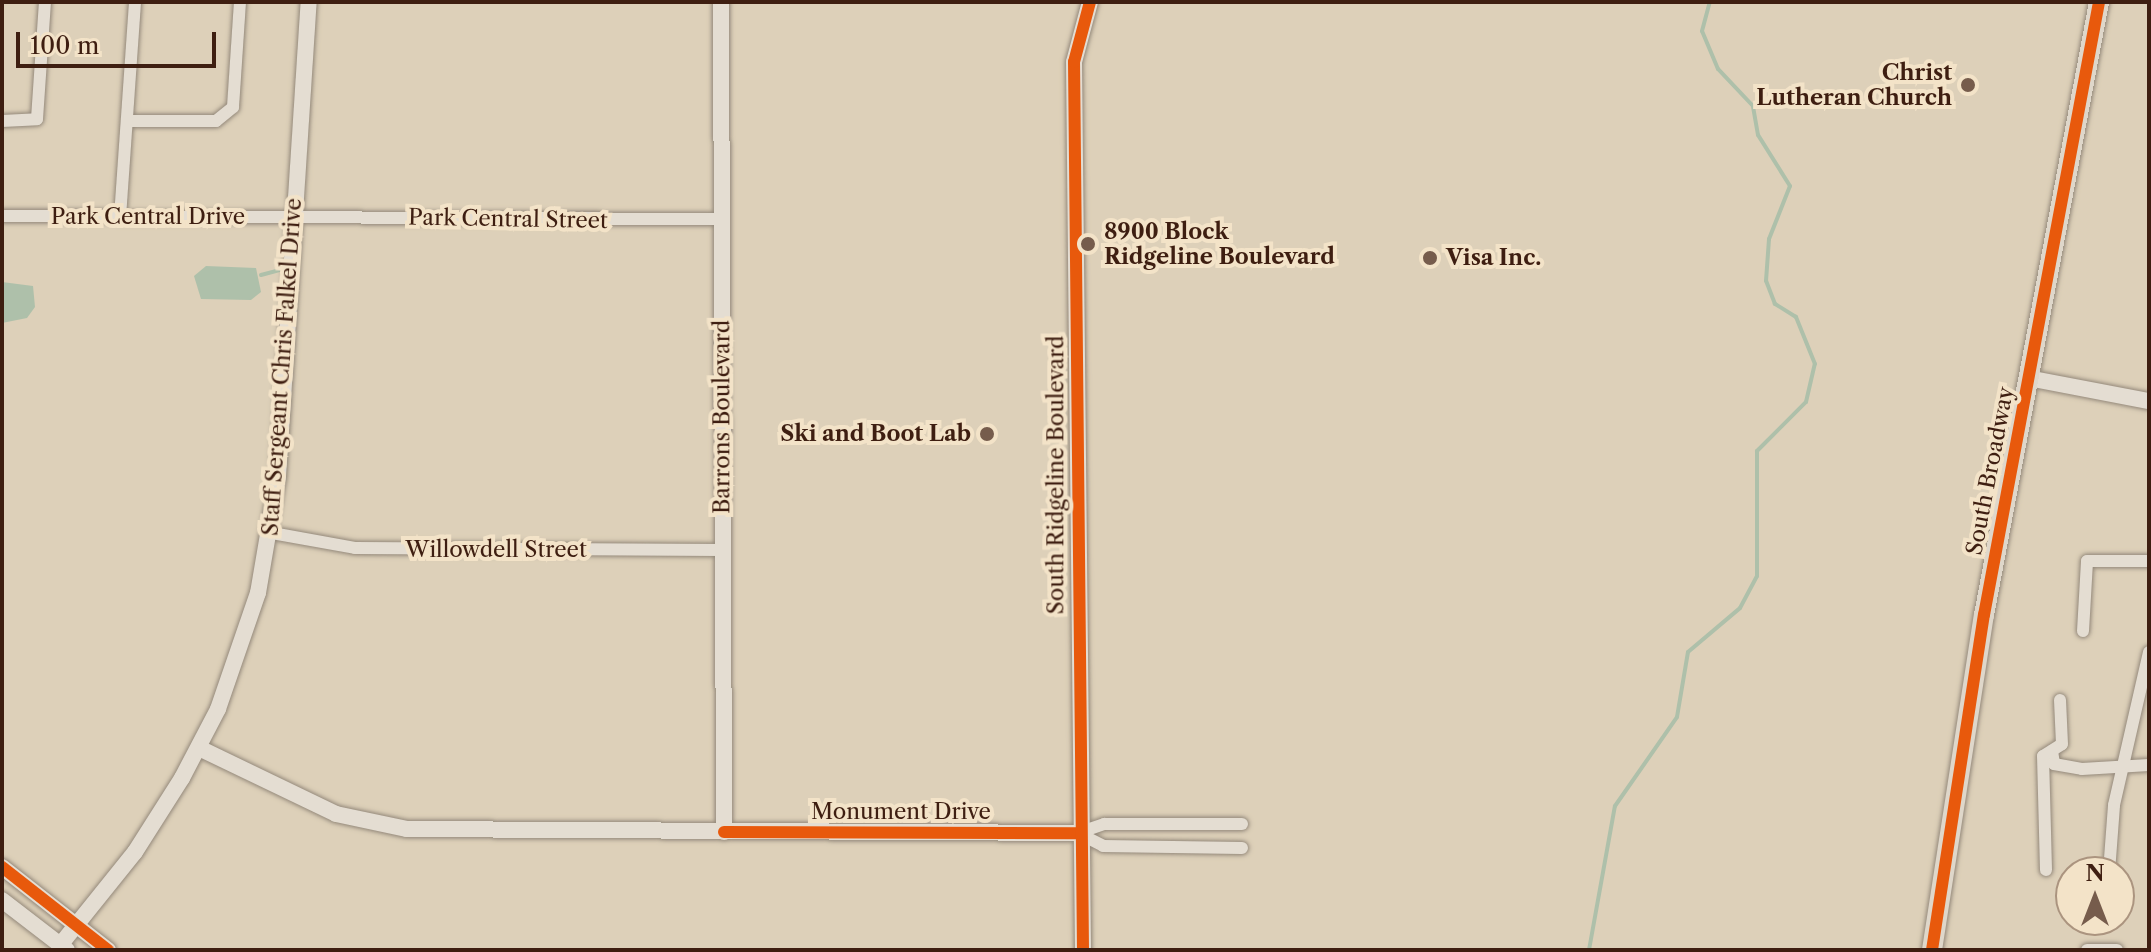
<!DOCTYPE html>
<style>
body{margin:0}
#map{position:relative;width:2151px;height:952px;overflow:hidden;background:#ddd0b9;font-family:"Libre Caslon Text",serif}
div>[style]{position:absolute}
.water>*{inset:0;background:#aec0aa}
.stream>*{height:4px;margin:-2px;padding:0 2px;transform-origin:2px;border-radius:2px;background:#aec0aa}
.roads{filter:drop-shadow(0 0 2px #94897b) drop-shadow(0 0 2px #94897b)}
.minor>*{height:12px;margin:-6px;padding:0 6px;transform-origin:6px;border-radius:6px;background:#e4ddd2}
.tertiary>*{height:16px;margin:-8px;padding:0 8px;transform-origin:8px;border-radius:8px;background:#e4ddd2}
.primary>*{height:20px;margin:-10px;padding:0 10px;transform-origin:10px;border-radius:10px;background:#dfd7ca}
.cycleway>*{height:12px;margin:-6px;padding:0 6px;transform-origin:6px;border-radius:6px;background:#e8590c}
.dots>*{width:22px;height:22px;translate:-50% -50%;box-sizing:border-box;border:4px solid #f3e3c8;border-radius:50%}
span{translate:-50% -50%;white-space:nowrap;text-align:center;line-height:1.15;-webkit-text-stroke:8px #f3e3c8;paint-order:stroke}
.poi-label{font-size:22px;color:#3e1e11;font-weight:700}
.right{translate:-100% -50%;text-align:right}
.left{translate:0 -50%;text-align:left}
.street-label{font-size:22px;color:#3e1e11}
.frame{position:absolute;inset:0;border:4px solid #3e1e11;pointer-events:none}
.north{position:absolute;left:2055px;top:856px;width:80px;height:80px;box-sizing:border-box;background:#f3e3c8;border:2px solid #ab947f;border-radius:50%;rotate:0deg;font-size:22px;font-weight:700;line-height:32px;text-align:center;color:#3e1e11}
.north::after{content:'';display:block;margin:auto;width:28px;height:36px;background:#765c4c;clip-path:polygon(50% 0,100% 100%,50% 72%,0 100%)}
.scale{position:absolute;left:16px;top:32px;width:200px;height:36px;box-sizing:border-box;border:4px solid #3e1e11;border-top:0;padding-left:10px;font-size:24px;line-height:28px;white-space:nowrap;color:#3e1e11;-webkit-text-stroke:6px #f3e3c8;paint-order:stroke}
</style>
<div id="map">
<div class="water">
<div style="clip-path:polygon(206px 266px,256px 268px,261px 292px,251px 300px,201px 299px,194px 276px)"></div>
<div style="clip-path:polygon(2px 282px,33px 286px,35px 307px,27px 318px,2px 323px)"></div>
</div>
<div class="stream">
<div style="left:261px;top:275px;width:20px;rotate:-15deg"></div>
<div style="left:1589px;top:950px;width:146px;rotate:-79.8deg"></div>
<div style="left:1615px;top:806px;width:108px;rotate:-55.1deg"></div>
<div style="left:1677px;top:717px;width:66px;rotate:-80.4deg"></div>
<div style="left:1688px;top:652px;width:68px;rotate:-40.2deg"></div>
<div style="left:1740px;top:608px;width:36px;rotate:-62deg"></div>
<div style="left:1757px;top:576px;width:125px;rotate:-90deg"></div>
<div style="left:1757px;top:451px;width:69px;rotate:-45deg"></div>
<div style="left:1806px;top:402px;width:39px;rotate:-77deg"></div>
<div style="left:1815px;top:364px;width:51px;rotate:-112deg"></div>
<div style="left:1796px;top:317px;width:25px;rotate:-148deg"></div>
<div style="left:1775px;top:304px;width:25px;rotate:-111deg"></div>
<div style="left:1766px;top:281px;width:42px;rotate:-85.9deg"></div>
<div style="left:1769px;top:239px;width:57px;rotate:-68.4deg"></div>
<div style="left:1790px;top:186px;width:60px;rotate:-122.1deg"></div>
<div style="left:1758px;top:135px;width:29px;rotate:-100deg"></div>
<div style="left:1753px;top:106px;width:51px;rotate:-133.4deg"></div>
<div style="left:1718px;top:69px;width:41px;rotate:-112.8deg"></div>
<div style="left:1702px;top:31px;width:30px;rotate:-75deg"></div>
</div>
<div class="roads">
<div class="minor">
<div style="left:2px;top:121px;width:35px;rotate:-3deg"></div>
<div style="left:37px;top:119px;width:117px;rotate:-86.1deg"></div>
<div style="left:127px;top:121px;width:89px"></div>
<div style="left:216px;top:121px;width:22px;rotate:-39deg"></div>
<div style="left:233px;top:107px;width:105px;rotate:-86.2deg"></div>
<div style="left:2px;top:216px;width:720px;rotate:0.24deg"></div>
<div style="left:120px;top:217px;width:216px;rotate:-86deg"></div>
<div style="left:272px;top:533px;width:84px;rotate:10.2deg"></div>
<div style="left:355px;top:548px;width:367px;rotate:0.3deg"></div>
<div style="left:2083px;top:631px;width:70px;rotate:-86.7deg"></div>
<div style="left:2087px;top:561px;width:62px"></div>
<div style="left:2052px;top:751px;width:13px;rotate:81deg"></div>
<div style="left:2054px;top:764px;width:28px;rotate:10deg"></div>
<div style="left:2082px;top:769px;width:67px;rotate:-3.4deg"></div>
<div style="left:1078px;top:833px;width:28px;rotate:27deg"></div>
<div style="left:1103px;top:846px;width:139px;rotate:0.8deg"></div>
<div style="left:1078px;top:833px;width:28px;rotate:-19deg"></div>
<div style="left:1104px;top:824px;width:138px"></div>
<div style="left:2046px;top:870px;width:114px;rotate:-91.5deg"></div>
<div style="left:2043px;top:756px;width:22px;rotate:-32deg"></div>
<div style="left:2062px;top:744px;width:44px;rotate:-92.6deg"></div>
<div style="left:2109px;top:872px;width:67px;rotate:-85.7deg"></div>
<div style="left:2114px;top:805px;width:157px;rotate:-77.1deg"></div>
<div style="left:2093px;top:922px;width:2px;rotate:-90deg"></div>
<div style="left:2087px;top:950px;width:30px"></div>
</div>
<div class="tertiary">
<div style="left:721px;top:2px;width:830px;rotate:89.79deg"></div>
<div style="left:2028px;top:378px;width:123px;rotate:10.8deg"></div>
<div style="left:199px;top:748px;width:152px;rotate:25.7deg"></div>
<div style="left:336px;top:814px;width:73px;rotate:11.9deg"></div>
<div style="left:407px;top:829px;width:671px;rotate:0.34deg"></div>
<div style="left:2px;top:867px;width:135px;rotate:38.1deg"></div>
<div style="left:2px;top:900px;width:82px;rotate:37.6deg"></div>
<div style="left:61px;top:944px;width:118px;rotate:-51.2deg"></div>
<div style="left:135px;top:852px;width:88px;rotate:-57.6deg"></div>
<div style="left:182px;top:778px;width:78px;rotate:-62.4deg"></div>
<div style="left:218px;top:709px;width:123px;rotate:-71deg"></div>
<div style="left:258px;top:593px;width:119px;rotate:-80.3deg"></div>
<div style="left:278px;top:476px;width:475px;rotate:-86.3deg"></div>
<div style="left:1083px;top:950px;width:888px;rotate:-90.58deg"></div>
<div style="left:1074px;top:62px;width:62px;rotate:-75.1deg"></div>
</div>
<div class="primary">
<div style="left:1932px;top:950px;width:339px;rotate:-81.2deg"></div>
<div style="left:1984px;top:615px;width:624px;rotate:-79.37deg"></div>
</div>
</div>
<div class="cycleway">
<div style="left:724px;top:832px;width:354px;rotate:0.2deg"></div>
<div style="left:2px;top:867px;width:135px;rotate:38.1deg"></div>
<div style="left:1083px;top:950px;width:888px;rotate:-90.58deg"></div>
<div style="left:1074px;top:62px;width:62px;rotate:-75.1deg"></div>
<div style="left:1932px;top:950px;width:339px;rotate:-81.2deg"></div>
<div style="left:1984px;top:615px;width:624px;rotate:-79.37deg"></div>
</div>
<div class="dots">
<div style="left:1968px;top:85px;background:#765c4c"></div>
<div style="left:1088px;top:244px;background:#765c4c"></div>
<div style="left:1430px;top:258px;background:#765c4c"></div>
<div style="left:987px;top:434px;background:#765c4c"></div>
</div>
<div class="poi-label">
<span class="right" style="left:1952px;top:85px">Christ<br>Lutheran Church</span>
<span class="left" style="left:1104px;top:244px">8900 Block<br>Ridgeline Boulevard</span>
<span class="left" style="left:1446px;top:258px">Visa Inc.</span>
<span class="right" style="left:971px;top:434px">Ski and Boot Lab</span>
</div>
<div class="street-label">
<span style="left:148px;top:217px">Park Central Drive</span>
<span style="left:508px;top:219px;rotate:1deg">Park Central Street</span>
<span style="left:282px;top:367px;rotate:-86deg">Staff Sergeant Chris Falkel Drive</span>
<span style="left:722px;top:417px;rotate:-90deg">Barrons Boulevard</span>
<span style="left:1990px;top:471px;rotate:-79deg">South Broadway</span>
<span style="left:1056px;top:475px;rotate:-90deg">South Ridgeline Boulevard</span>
<span style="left:496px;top:550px">Willowdell Street</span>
<span style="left:901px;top:812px">Monument Drive</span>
</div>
<div class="frame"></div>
<div class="north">N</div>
<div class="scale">100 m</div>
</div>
